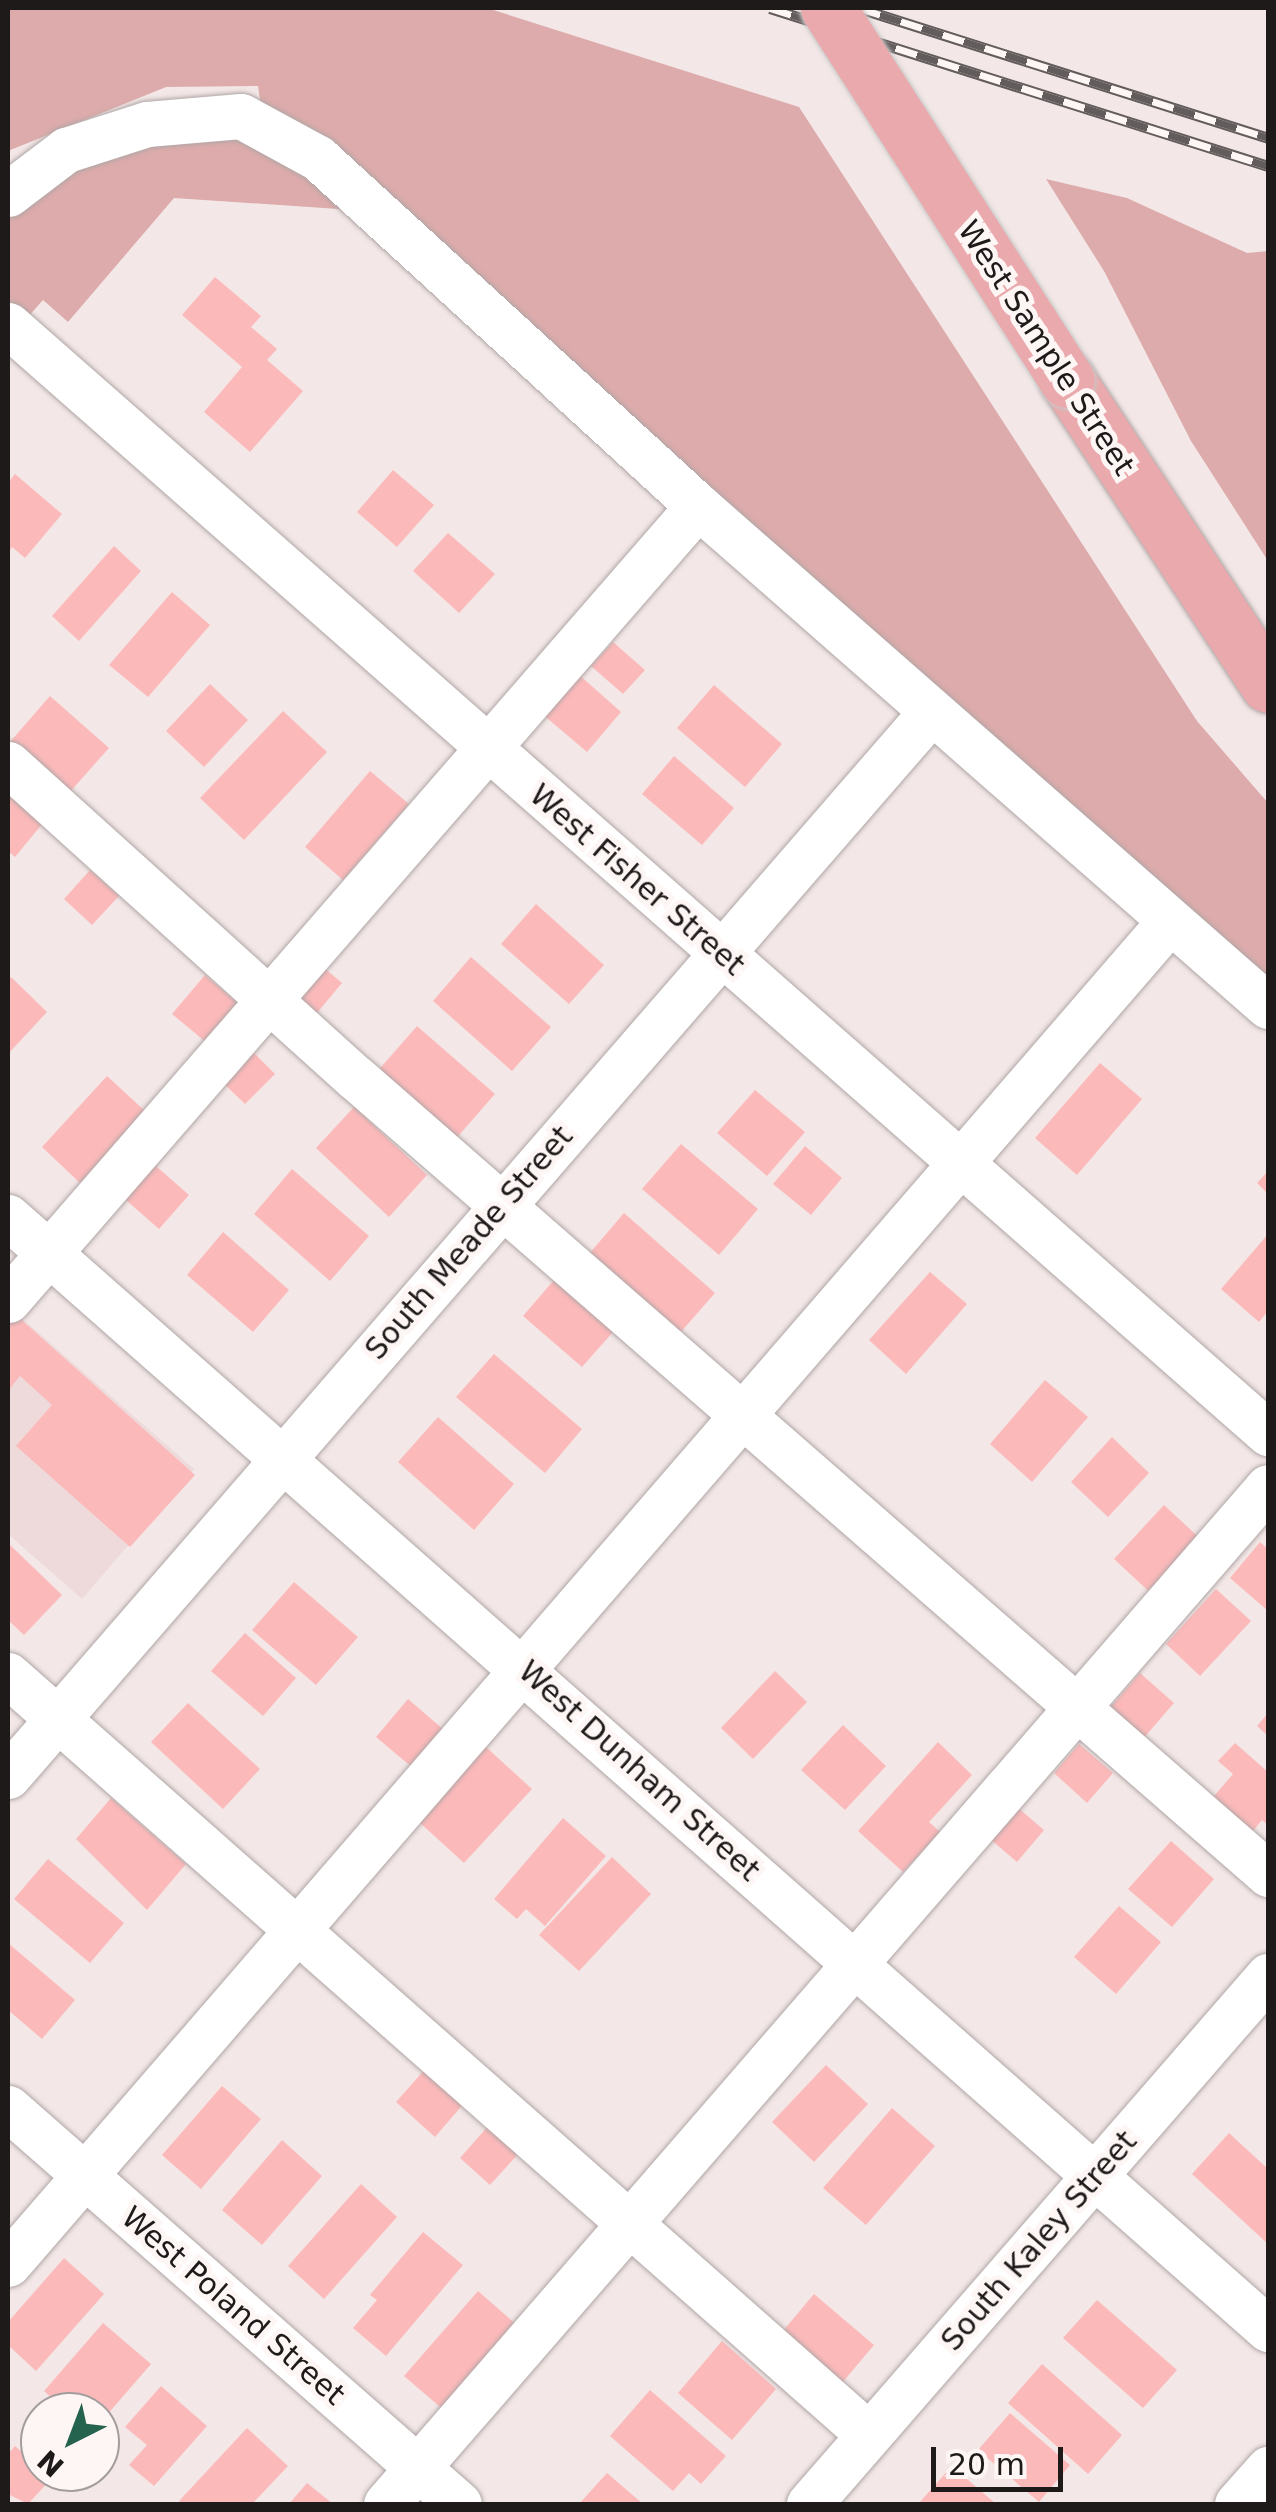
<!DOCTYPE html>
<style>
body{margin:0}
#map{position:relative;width:1276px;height:2512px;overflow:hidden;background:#f3e8e7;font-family:"DejaVu Sans",sans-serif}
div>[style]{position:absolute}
.built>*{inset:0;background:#eedada}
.green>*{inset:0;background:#ddabab}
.building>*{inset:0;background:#fcb9ba}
.roads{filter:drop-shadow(0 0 2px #b0a6a6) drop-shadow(0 0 2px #b0a6a6)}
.minor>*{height:45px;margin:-22.5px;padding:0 22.5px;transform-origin:22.5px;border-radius:22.5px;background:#fff}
.major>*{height:55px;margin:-27.5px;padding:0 27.5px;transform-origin:27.5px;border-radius:27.5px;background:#eaaaad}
.rail>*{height:11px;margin-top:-5.5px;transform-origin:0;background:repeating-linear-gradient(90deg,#fef5f5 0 22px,#635c5c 0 44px);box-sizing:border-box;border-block:2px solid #635c5c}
.bridges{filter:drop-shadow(0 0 2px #c9c8c8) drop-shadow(0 0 2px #c9c8c8)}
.major-bridge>*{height:55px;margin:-27.5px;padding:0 27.5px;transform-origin:27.5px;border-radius:27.5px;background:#eaaaad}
span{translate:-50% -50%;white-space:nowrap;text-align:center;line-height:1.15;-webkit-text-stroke:10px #fef5f5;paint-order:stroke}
.street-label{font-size:30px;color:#1e1a1a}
.frame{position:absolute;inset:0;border:10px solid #1e1a1a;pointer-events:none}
.north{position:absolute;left:20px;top:2392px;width:100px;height:100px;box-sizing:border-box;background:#fef5f5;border:2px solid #a49d9d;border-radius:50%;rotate:222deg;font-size:28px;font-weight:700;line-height:40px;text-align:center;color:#1e1a1a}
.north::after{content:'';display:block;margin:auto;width:35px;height:45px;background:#26634f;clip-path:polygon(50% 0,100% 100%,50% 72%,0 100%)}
.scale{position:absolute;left:931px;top:2447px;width:132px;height:45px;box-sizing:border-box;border:5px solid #1e1a1a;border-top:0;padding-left:12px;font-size:30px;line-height:35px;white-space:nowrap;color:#1e1a1a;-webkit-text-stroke:8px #fef5f5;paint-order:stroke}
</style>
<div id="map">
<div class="built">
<div style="clip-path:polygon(9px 1307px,194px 1469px,82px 1599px,8px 1534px)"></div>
</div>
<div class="green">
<div style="clip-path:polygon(8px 8px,487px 8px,799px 107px,1197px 721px,1268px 803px,1268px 990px,261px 107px,258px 86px,166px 87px,8px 151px)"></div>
<div style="clip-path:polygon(163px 133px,254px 139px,353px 210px,174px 198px,68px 322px,43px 300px,27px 318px,8px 300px,8px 214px,60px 168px)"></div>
<div style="clip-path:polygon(1046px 179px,1127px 198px,1247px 253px,1268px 251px,1268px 561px,1191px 441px,1104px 271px)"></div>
</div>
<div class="building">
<div style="clip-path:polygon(215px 277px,261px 316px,251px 327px,277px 349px,267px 360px,303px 391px,250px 452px,204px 412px,242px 367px,182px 315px)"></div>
<div style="clip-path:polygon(393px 470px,434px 505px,397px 547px,357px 512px)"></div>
<div style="clip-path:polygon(15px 474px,62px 514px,25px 558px,12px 547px,8px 553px,8px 483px)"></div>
<div style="clip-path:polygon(448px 533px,495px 574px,459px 613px,413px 571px)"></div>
<div style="clip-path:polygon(114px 546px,141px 571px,79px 641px,52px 616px)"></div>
<div style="clip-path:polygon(172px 592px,210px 625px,148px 697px,109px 665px)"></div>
<div style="clip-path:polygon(613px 642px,645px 670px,623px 694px,591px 666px)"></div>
<div style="clip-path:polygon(577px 673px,621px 712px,587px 752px,541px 713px)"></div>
<div style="clip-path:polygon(210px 684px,248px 720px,204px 767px,166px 731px)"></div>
<div style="clip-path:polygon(714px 685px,782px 744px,745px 787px,677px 728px)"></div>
<div style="clip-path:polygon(50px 696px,109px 748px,69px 793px,10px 742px)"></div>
<div style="clip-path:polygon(283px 711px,327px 752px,244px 840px,200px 798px)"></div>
<div style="clip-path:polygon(674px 756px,734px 808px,702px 845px,642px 794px)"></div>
<div style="clip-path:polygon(370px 771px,409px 804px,343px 880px,305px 847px)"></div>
<div style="clip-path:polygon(8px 794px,43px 823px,15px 857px,8px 851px)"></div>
<div style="clip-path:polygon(90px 870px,119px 896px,92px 925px,64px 899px)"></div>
<div style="clip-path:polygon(536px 904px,604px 965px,569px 1004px,501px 944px)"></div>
<div style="clip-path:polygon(471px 957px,551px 1027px,512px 1071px,433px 1001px)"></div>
<div style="clip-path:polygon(317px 962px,342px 983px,317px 1013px,292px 992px)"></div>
<div style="clip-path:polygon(205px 975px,240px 1005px,207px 1043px,172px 1014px)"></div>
<div style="clip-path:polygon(11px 977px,47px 1012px,8px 1054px,8px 981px)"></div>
<div style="clip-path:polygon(417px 1026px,495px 1094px,453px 1142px,375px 1074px)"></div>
<div style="clip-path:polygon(250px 1049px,275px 1074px,245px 1104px,220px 1080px)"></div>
<div style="clip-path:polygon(1100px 1063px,1142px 1099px,1077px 1175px,1035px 1138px)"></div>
<div style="clip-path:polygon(107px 1076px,145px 1111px,80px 1183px,42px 1147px)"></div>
<div style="clip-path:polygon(755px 1090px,805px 1132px,767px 1176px,717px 1133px)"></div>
<div style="clip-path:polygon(354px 1107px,427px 1175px,389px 1217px,316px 1148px)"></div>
<div style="clip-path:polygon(681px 1144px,758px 1209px,719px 1255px,642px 1189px)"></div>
<div style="clip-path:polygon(805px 1146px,842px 1178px,811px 1215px,773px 1184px)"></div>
<div style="clip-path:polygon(149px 1160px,189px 1195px,159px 1229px,119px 1194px)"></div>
<div style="clip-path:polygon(292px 1169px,369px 1236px,330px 1281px,254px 1214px)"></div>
<div style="clip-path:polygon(1268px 1171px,1268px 1194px,1257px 1183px)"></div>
<div style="clip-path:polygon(624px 1213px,715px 1293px,680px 1333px,589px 1254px)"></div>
<div style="clip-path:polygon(223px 1232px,289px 1290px,253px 1332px,187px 1275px)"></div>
<div style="clip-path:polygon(1268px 1234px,1268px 1311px,1259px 1322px,1221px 1289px)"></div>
<div style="clip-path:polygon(930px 1272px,967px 1304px,906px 1374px,869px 1340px)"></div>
<div style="clip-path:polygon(554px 1280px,613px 1332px,582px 1367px,523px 1316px)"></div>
<div style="clip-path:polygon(15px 1314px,195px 1475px,130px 1547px,16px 1446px,52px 1405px,20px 1376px,8px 1391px,8px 1323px)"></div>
<div style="clip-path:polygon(494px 1354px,582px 1429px,545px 1473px,456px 1397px)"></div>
<div style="clip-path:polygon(1045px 1380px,1088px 1417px,1032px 1482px,990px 1444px)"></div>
<div style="clip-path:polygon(438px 1417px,514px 1484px,474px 1530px,398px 1462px)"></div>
<div style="clip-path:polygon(1112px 1437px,1149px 1473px,1108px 1517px,1071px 1482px)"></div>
<div style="clip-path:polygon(1164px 1505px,1206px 1544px,1156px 1598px,1114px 1559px)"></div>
<div style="clip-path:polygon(1260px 1542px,1268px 1549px,1268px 1611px,1230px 1578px)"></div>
<div style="clip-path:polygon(8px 1543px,62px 1595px,24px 1635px,8px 1620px)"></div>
<div style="clip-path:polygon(294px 1582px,358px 1637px,316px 1685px,252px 1630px)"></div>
<div style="clip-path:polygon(1216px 1589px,1251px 1621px,1200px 1676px,1166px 1644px)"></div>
<div style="clip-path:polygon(245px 1633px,296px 1678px,263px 1716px,211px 1671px)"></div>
<div style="clip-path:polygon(775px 1671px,807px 1702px,753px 1759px,721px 1728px)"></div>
<div style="clip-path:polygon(1140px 1673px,1174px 1703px,1136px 1747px,1102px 1717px)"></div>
<div style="clip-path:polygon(408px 1699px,451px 1736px,420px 1774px,376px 1737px)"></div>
<div style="clip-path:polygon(188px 1703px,260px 1769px,223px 1809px,151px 1742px)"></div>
<div style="clip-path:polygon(1268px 1713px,1268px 1736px,1257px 1726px)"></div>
<div style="clip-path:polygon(843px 1725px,886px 1766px,845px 1810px,801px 1770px)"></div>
<div style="clip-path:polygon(938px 1742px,972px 1775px,929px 1822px,940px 1832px,903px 1872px,858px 1831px)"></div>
<div style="clip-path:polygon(1235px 1743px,1268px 1772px,1268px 1825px,1262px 1820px,1248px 1837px,1208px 1803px,1233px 1774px,1218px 1761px)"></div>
<div style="clip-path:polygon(1079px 1744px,1113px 1773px,1087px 1803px,1054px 1773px)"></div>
<div style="clip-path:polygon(486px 1747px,532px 1789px,464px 1863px,418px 1821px)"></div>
<div style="clip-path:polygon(111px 1798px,186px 1864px,147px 1910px,76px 1839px)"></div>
<div style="clip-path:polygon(1017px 1807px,1044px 1830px,1017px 1862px,990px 1839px)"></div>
<div style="clip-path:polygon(563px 1818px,606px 1856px,545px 1926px,526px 1909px,517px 1919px,494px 1899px)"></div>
<div style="clip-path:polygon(1171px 1841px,1214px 1879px,1172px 1927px,1128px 1889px)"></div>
<div style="clip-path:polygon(612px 1857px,651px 1894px,579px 1971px,539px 1935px)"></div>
<div style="clip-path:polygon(48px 1859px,124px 1923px,90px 1963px,14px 1899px)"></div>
<div style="clip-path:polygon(1119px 1906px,1161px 1942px,1116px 1994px,1074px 1957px)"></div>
<div style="clip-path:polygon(8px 1943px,75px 2000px,42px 2039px,8px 2010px)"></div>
<div style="clip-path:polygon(826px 2065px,868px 2104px,814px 2162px,772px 2122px)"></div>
<div style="clip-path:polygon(427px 2067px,466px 2101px,435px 2137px,396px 2102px)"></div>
<div style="clip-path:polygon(222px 2086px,261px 2119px,201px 2189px,162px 2155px)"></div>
<div style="clip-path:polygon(892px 2108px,935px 2146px,866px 2225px,823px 2188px)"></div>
<div style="clip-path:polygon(489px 2125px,520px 2152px,490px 2185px,460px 2158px)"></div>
<div style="clip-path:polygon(1229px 2133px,1268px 2169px,1268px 2244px,1192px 2174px)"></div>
<div style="clip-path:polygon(282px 2140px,322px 2176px,262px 2245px,222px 2210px)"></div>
<div style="clip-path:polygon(361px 2184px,397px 2217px,324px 2299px,288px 2266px)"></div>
<div style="clip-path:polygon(423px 2232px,463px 2265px,386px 2356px,353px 2328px,377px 2300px,370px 2295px)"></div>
<div style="clip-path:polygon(64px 2258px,104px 2294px,36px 2371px,8px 2345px,8px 2322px)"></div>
<div style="clip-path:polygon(478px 2291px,519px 2327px,446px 2412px,404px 2376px)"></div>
<div style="clip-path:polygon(814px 2294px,874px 2345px,837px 2389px,777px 2338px)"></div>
<div style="clip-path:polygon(1097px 2300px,1177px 2370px,1143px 2408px,1063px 2338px)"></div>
<div style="clip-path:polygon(103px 2323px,151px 2364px,100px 2423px,100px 2412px,68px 2412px,44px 2391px)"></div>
<div style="clip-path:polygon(722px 2341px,776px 2389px,732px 2440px,678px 2393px)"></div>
<div style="clip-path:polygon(1042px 2364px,1122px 2435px,1088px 2474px,1008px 2403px)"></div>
<div style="clip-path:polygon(161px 2386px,207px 2426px,154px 2486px,129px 2465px,147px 2445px,125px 2427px)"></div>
<div style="clip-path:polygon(650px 2390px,726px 2456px,701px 2484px,689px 2473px,673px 2491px,610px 2436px)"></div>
<div style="clip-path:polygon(1010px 2413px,1070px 2465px,1039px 2502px,978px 2450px)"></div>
<div style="clip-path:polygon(247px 2428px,288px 2466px,252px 2504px,183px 2504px,179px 2501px)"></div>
<div style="clip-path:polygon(15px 2446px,52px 2478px,28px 2504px,8px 2494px,8px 2454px)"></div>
<div style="clip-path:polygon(952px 2466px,996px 2504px,918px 2504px)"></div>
<div style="clip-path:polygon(607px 2473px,643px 2504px,579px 2504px)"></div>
<div style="clip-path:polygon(307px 2483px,333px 2504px,289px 2504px)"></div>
</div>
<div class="roads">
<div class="minor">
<div style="left:8px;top:194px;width:73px;rotate:-37.2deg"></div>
<div style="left:66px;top:150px;width:85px;rotate:-17.8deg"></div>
<div style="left:147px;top:124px;width:94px;rotate:-4.9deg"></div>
<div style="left:241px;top:116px;width:88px;rotate:28.6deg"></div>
<div style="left:318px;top:158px;width:515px;rotate:42.48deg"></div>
<div style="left:698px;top:506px;width:758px;rotate:41.26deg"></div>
<div style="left:8px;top:325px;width:1678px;rotate:41.33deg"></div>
<div style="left:8px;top:764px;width:469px;rotate:42.1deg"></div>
<div style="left:356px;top:1078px;width:1211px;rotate:41.11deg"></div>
<div style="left:8px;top:1217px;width:1681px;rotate:41.43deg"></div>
<div style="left:8px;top:1300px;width:1052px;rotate:-49.01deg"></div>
<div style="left:8px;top:1675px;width:1148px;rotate:41.43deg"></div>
<div style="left:8px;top:1776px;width:1409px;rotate:-49.06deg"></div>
<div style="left:8px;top:2108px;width:600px;rotate:41.28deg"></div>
<div style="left:8px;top:2264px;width:1775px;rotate:-49.14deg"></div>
<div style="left:386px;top:2504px;width:1346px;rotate:-49.07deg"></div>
<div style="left:809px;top:2504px;width:700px;rotate:-49deg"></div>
<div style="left:1237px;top:2504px;width:47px;rotate:-48.5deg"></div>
</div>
<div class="major">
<div style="left:1067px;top:380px;width:365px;rotate:56.6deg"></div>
</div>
</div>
<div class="rail">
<div style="left:770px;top:8px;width:522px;rotate:17.6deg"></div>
<div style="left:859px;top:8px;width:429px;rotate:17.6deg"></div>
</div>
<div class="bridges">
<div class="major-bridge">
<div style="left:828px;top:8px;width:442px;rotate:57.3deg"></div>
</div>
</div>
<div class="street-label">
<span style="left:1046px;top:348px;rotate:57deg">West Sample Street</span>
<span style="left:637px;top:880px;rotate:41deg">West Fisher Street</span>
<span style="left:469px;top:1243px;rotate:-49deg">South Meade Street</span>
<span style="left:639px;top:1771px;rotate:42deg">West Dunham Street</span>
<span style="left:1039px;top:2241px;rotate:-49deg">South Kaley Street</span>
<span style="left:233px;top:2306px;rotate:41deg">West Poland Street</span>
</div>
<div class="frame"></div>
<div class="north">N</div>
<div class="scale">20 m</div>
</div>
